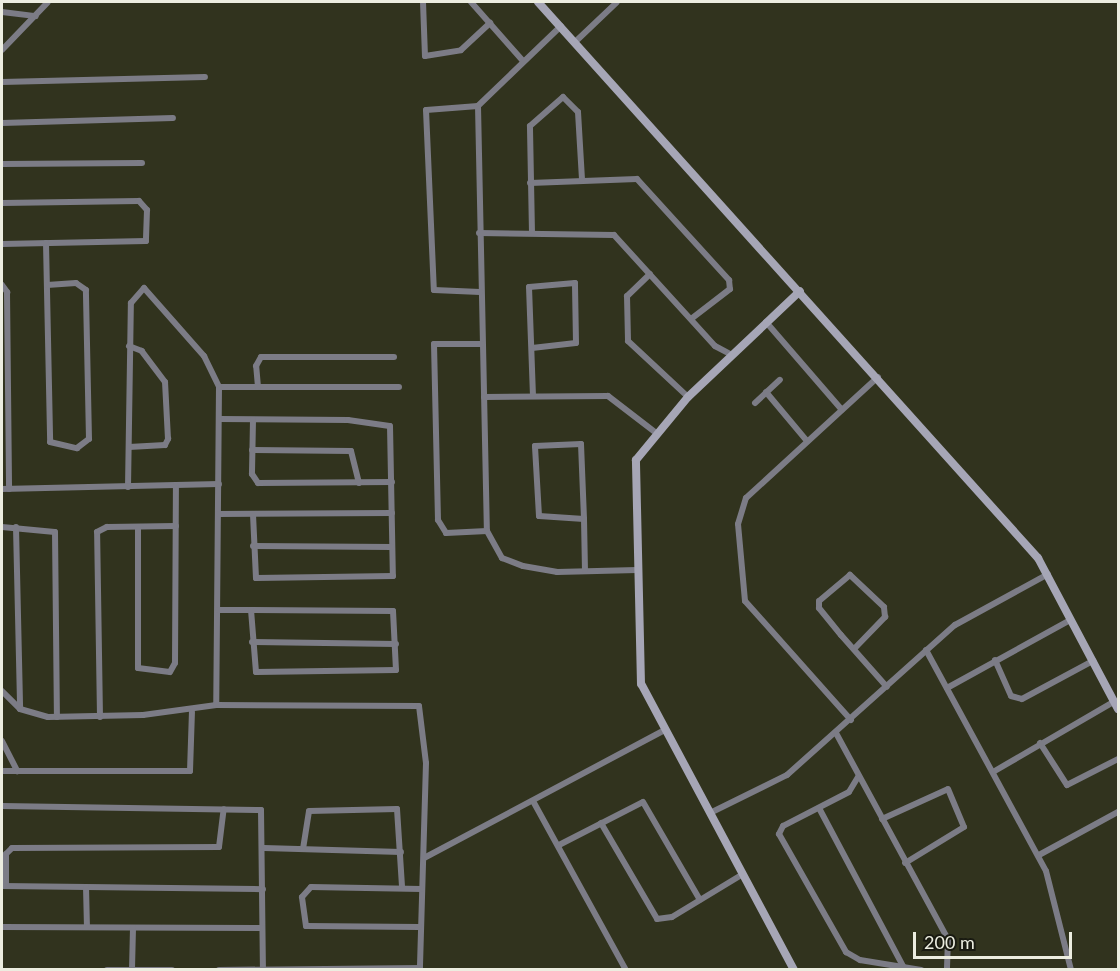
<!DOCTYPE html>
<style>
body{margin:0}
#map{position:relative;width:1120px;height:971px;overflow:hidden;background:#31331e;font-family:Lato,sans-serif}
div>[style]{position:absolute}
.street>*{height:6px;margin:-3px;padding:0 3px;transform-origin:3px;border-radius:3px;background:#7c7c86}
.secondary>*{height:8px;margin:-4px;padding:0 4px;transform-origin:4px;border-radius:4px;background:#a6a6b6}
span{translate:-50% -50%;white-space:nowrap;text-align:center;line-height:1.15;-webkit-text-stroke:5px #191a11;paint-order:stroke}
.frame{position:absolute;inset:0;border:3px solid #ecede0;pointer-events:none}
.scale{position:absolute;left:913px;top:932px;width:159px;height:27px;box-sizing:border-box;border:3px solid #ecede0;border-top:0;padding-left:8px;font-size:18px;line-height:21px;white-space:nowrap;color:#ecede0;-webkit-text-stroke:4px #191a11;paint-order:stroke}
</style>
<div id="map">
<div class="street">
<div style="left:423px;top:2px;width:54px;rotate:87.9deg"></div>
<div style="left:425px;top:56px;width:36px;rotate:-9deg"></div>
<div style="left:461px;top:50px;width:40px;rotate:-43deg"></div>
<div style="left:471px;top:2px;width:79px;rotate:48.6deg"></div>
<div style="left:2px;top:12px;width:34px;rotate:7deg"></div>
<div style="left:561px;top:26px;width:115px;rotate:136.1deg"></div>
<div style="left:478px;top:106px;width:425px;rotate:88.8deg"></div>
<div style="left:487px;top:531px;width:31px;rotate:61deg"></div>
<div style="left:502px;top:558px;width:22px;rotate:21deg"></div>
<div style="left:523px;top:566px;width:35px;rotate:10deg"></div>
<div style="left:557px;top:572px;width:80px;rotate:-1.4deg"></div>
<div style="left:574px;top:43px;width:59px;rotate:-43.6deg"></div>
<div style="left:2px;top:50px;width:66px;rotate:-46.2deg"></div>
<div style="left:2px;top:82px;width:203px;rotate:-1.4deg"></div>
<div style="left:478px;top:106px;width:52px;rotate:175.6deg"></div>
<div style="left:426px;top:110px;width:180px;rotate:87.5deg"></div>
<div style="left:434px;top:290px;width:46px;rotate:2.5deg"></div>
<div style="left:2px;top:123px;width:171px;rotate:-1.7deg"></div>
<div style="left:2px;top:164px;width:140px;rotate:-0.4deg"></div>
<div style="left:530px;top:183px;width:107px;rotate:-2.1deg"></div>
<div style="left:637px;top:179px;width:137px;rotate:47.7deg"></div>
<div style="left:729px;top:280px;width:9px;rotate:84deg"></div>
<div style="left:730px;top:289px;width:49px;rotate:142.4deg"></div>
<div style="left:2px;top:203px;width:137px;rotate:-0.8deg"></div>
<div style="left:139px;top:201px;width:12px;rotate:48deg"></div>
<div style="left:147px;top:210px;width:31px;rotate:92deg"></div>
<div style="left:146px;top:241px;width:144px;rotate:178.8deg"></div>
<div style="left:479px;top:233px;width:135px;rotate:0.8deg"></div>
<div style="left:614px;top:235px;width:150px;rotate:47.7deg"></div>
<div style="left:715px;top:346px;width:19px;rotate:28deg"></div>
<div style="left:532px;top:233px;width:107px;rotate:-91.1deg"></div>
<div style="left:530px;top:126px;width:44px;rotate:-41.3deg"></div>
<div style="left:563px;top:97px;width:21px;rotate:45deg"></div>
<div style="left:578px;top:112px;width:68px;rotate:86.6deg"></div>
<div style="left:46px;top:243px;width:199px;rotate:88.8deg"></div>
<div style="left:50px;top:442px;width:28px;rotate:13deg"></div>
<div style="left:77px;top:448px;width:15px;rotate:-37deg"></div>
<div style="left:89px;top:439px;width:149px;rotate:-91.2deg"></div>
<div style="left:86px;top:290px;width:12px;rotate:-145deg"></div>
<div style="left:76px;top:283px;width:29px;rotate:176deg"></div>
<div style="left:650px;top:274px;width:32px;rotate:136deg"></div>
<div style="left:627px;top:296px;width:45px;rotate:88.7deg"></div>
<div style="left:628px;top:341px;width:82px;rotate:43deg"></div>
<div style="left:2px;top:285px;width:9px;rotate:54deg"></div>
<div style="left:7px;top:292px;width:197px;rotate:89.4deg"></div>
<div style="left:766px;top:322px;width:116px;rotate:49.2deg"></div>
<div style="left:482px;top:344px;width:48px;rotate:180deg"></div>
<div style="left:434px;top:344px;width:176px;rotate:88.7deg"></div>
<div style="left:438px;top:520px;width:15px;rotate:58deg"></div>
<div style="left:446px;top:533px;width:41px;rotate:-2.8deg"></div>
<div style="left:532px;top:348px;width:44px;rotate:-6.5deg"></div>
<div style="left:576px;top:343px;width:60px;rotate:-91deg"></div>
<div style="left:575px;top:283px;width:46px;rotate:175deg"></div>
<div style="left:529px;top:287px;width:109px;rotate:87.9deg"></div>
<div style="left:219px;top:387px;width:180px"></div>
<div style="left:258px;top:387px;width:21px;rotate:-95deg"></div>
<div style="left:256px;top:366px;width:10px;rotate:-61deg"></div>
<div style="left:261px;top:357px;width:133px"></div>
<div style="left:766px;top:392px;width:64px;rotate:50.1deg"></div>
<div style="left:484px;top:397px;width:124px;rotate:-0.5deg"></div>
<div style="left:608px;top:396px;width:61px;rotate:37.6deg"></div>
<div style="left:755px;top:403px;width:34px;rotate:-43deg"></div>
<div style="left:219px;top:419px;width:129px;rotate:0.4deg"></div>
<div style="left:348px;top:420px;width:42px;rotate:8.1deg"></div>
<div style="left:390px;top:426px;width:150px;rotate:88.9deg"></div>
<div style="left:393px;top:576px;width:137px;rotate:179.2deg"></div>
<div style="left:256px;top:578px;width:63px;rotate:-92.7deg"></div>
<div style="left:253px;top:420px;width:54px;rotate:91.1deg"></div>
<div style="left:252px;top:474px;width:11px;rotate:56deg"></div>
<div style="left:258px;top:483px;width:134px;rotate:-0.4deg"></div>
<div style="left:129px;top:447px;width:36px;rotate:-3deg"></div>
<div style="left:165px;top:445px;width:7px;rotate:-63deg"></div>
<div style="left:168px;top:439px;width:57px;rotate:-93deg"></div>
<div style="left:165px;top:382px;width:39px;rotate:-127deg"></div>
<div style="left:142px;top:351px;width:14px;rotate:-159deg"></div>
<div style="left:252px;top:450px;width:99px;rotate:0.6deg"></div>
<div style="left:351px;top:451px;width:33px;rotate:76deg"></div>
<div style="left:128px;top:487px;width:184px;rotate:-89.1deg"></div>
<div style="left:131px;top:303px;width:20px;rotate:-49deg"></div>
<div style="left:144px;top:288px;width:91px;rotate:48.6deg"></div>
<div style="left:204px;top:356px;width:34px;rotate:64deg"></div>
<div style="left:219px;top:387px;width:318px;rotate:90.5deg"></div>
<div style="left:2px;top:489px;width:217px;rotate:-1.3deg"></div>
<div style="left:218px;top:514px;width:174px;rotate:-0.3deg"></div>
<div style="left:584px;top:519px;width:45px;rotate:-176.2deg"></div>
<div style="left:539px;top:516px;width:70px;rotate:-93.3deg"></div>
<div style="left:535px;top:446px;width:46px;rotate:-2.5deg"></div>
<div style="left:581px;top:444px;width:75px;rotate:87.7deg"></div>
<div style="left:584px;top:519px;width:51px;rotate:88.9deg"></div>
<div style="left:2px;top:527px;width:53px;rotate:5.4deg"></div>
<div style="left:55px;top:532px;width:185px;rotate:89.4deg"></div>
<div style="left:16px;top:527px;width:182px;rotate:88.7deg"></div>
<div style="left:138px;top:528px;width:140px;rotate:90deg"></div>
<div style="left:138px;top:668px;width:32px;rotate:7deg"></div>
<div style="left:170px;top:672px;width:10px;rotate:-61deg"></div>
<div style="left:175px;top:663px;width:177px;rotate:-89.7deg"></div>
<div style="left:253px;top:546px;width:139px;rotate:0.4deg"></div>
<div style="left:218px;top:610px;width:33px"></div>
<div style="left:251px;top:610px;width:142px;rotate:0.4deg"></div>
<div style="left:393px;top:611px;width:59px;rotate:87.1deg"></div>
<div style="left:396px;top:670px;width:140px;rotate:179.2deg"></div>
<div style="left:256px;top:672px;width:62px;rotate:-94.6deg"></div>
<div style="left:252px;top:642px;width:144px;rotate:0.8deg"></div>
<div style="left:854px;top:649px;width:45px;rotate:-45.9deg"></div>
<div style="left:885px;top:617px;width:10px;rotate:-96deg"></div>
<div style="left:884px;top:607px;width:47px;rotate:-136.7deg"></div>
<div style="left:850px;top:575px;width:40px;rotate:140deg"></div>
<div style="left:819px;top:601px;width:7px;rotate:90deg"></div>
<div style="left:819px;top:608px;width:35px;rotate:51deg"></div>
<div style="left:841px;top:635px;width:69px;rotate:48.5deg"></div>
<div style="left:926px;top:650px;width:251px;rotate:61.5deg"></div>
<div style="left:1046px;top:871px;width:102px;rotate:75.8deg"></div>
<div style="left:995px;top:660px;width:39px;rotate:66deg"></div>
<div style="left:1011px;top:696px;width:11px;rotate:15deg"></div>
<div style="left:1022px;top:699px;width:81px;rotate:-28.2deg"></div>
<div style="left:947px;top:688px;width:141px;rotate:-28.9deg"></div>
<div style="left:2px;top:691px;width:25px;rotate:45deg"></div>
<div style="left:20px;top:709px;width:29px;rotate:16deg"></div>
<div style="left:48px;top:717px;width:95px;rotate:-1.2deg"></div>
<div style="left:143px;top:715px;width:74px;rotate:-7.8deg"></div>
<div style="left:216px;top:705px;width:203px;rotate:0.3deg"></div>
<div style="left:419px;top:706px;width:57px;rotate:83deg"></div>
<div style="left:426px;top:763px;width:207px;rotate:91.7deg"></div>
<div style="left:100px;top:717px;width:185px;rotate:-90.9deg"></div>
<div style="left:97px;top:532px;width:11px;rotate:-27deg"></div>
<div style="left:107px;top:527px;width:69px;rotate:-0.8deg"></div>
<div style="left:851px;top:720px;width:159px;rotate:-131.7deg"></div>
<div style="left:745px;top:601px;width:77px;rotate:-95.2deg"></div>
<div style="left:738px;top:524px;width:27px;rotate:-73deg"></div>
<div style="left:746px;top:498px;width:179px;rotate:-42.5deg"></div>
<div style="left:836px;top:733px;width:234px;rotate:61.5deg"></div>
<div style="left:948px;top:939px;width:31px;rotate:92deg"></div>
<div style="left:2px;top:741px;width:34px;rotate:63deg"></div>
<div style="left:1040px;top:743px;width:50px;rotate:57.3deg"></div>
<div style="left:1067px;top:785px;width:57px;rotate:-27deg"></div>
<div style="left:2px;top:771px;width:188px"></div>
<div style="left:190px;top:771px;width:59px;rotate:-88.1deg"></div>
<div style="left:993px;top:772px;width:141px;rotate:-30.2deg"></div>
<div style="left:858px;top:777px;width:17px;rotate:121deg"></div>
<div style="left:849px;top:792px;width:74px;rotate:152.7deg"></div>
<div style="left:783px;top:826px;width:9px;rotate:117deg"></div>
<div style="left:779px;top:834px;width:136px;rotate:60.4deg"></div>
<div style="left:846px;top:952px;width:16px;rotate:30deg"></div>
<div style="left:860px;top:960px;width:62px;rotate:9.3deg"></div>
<div style="left:533px;top:801px;width:193px;rotate:61.2deg"></div>
<div style="left:2px;top:806px;width:259px;rotate:0.9deg"></div>
<div style="left:261px;top:810px;width:158px;rotate:89.3deg"></div>
<div style="left:819px;top:808px;width:179px;rotate:62deg"></div>
<div style="left:710px;top:813px;width:86px;rotate:-26.3deg"></div>
<div style="left:787px;top:775px;width:225px;rotate:-41.8deg"></div>
<div style="left:955px;top:625px;width:106px;rotate:-28.7deg"></div>
<div style="left:882px;top:819px;width:72px;rotate:-24.4deg"></div>
<div style="left:948px;top:789px;width:41px;rotate:67.2deg"></div>
<div style="left:964px;top:827px;width:69px;rotate:148.6deg"></div>
<div style="left:601px;top:823px;width:111px;rotate:59.7deg"></div>
<div style="left:657px;top:919px;width:15px;rotate:-8deg"></div>
<div style="left:672px;top:917px;width:83px;rotate:-31.2deg"></div>
<div style="left:559px;top:845px;width:94px;rotate:-27.1deg"></div>
<div style="left:643px;top:802px;width:113px;rotate:59.8deg"></div>
<div style="left:264px;top:848px;width:137px;rotate:1.7deg"></div>
<div style="left:303px;top:849px;width:38px;rotate:-81deg"></div>
<div style="left:309px;top:811px;width:88px;rotate:-1.3deg"></div>
<div style="left:397px;top:809px;width:78px;rotate:86.3deg"></div>
<div style="left:1039px;top:855px;width:90px;rotate:-28.6deg"></div>
<div style="left:424px;top:858px;width:271px;rotate:-28deg"></div>
<div style="left:6px;top:885px;width:31px;rotate:-90deg"></div>
<div style="left:6px;top:854px;width:8px;rotate:-45deg"></div>
<div style="left:12px;top:848px;width:207px;rotate:-0.3deg"></div>
<div style="left:219px;top:847px;width:38px;rotate:-83deg"></div>
<div style="left:2px;top:886px;width:261px;rotate:0.7deg"></div>
<div style="left:86px;top:887px;width:40px;rotate:88.6deg"></div>
<div style="left:2px;top:927px;width:260px;rotate:0.2deg"></div>
<div style="left:419px;top:927px;width:113px;rotate:-179.5deg"></div>
<div style="left:306px;top:926px;width:29px;rotate:-98deg"></div>
<div style="left:302px;top:897px;width:13px;rotate:-48deg"></div>
<div style="left:311px;top:887px;width:110px;rotate:1deg"></div>
<div style="left:132px;top:969px;width:41px;rotate:-88.6deg"></div>
<div style="left:107px;top:970px;width:65px"></div>
<div style="left:219px;top:970px;width:201px;rotate:-0.6deg"></div>
</div>
<div class="secondary">
<div style="left:538px;top:2px;width:748px;rotate:48.04deg"></div>
<div style="left:1038px;top:558px;width:171px;rotate:62.1deg"></div>
<div style="left:794px;top:970px;width:324px;rotate:-118.1deg"></div>
<div style="left:641px;top:684px;width:224px;rotate:-91.3deg"></div>
<div style="left:636px;top:460px;width:82px;rotate:-50.5deg"></div>
<div style="left:688px;top:397px;width:154px;rotate:-43.4deg"></div>
</div>
<div class="frame"></div>
<div class="scale">200 m</div>
</div>
